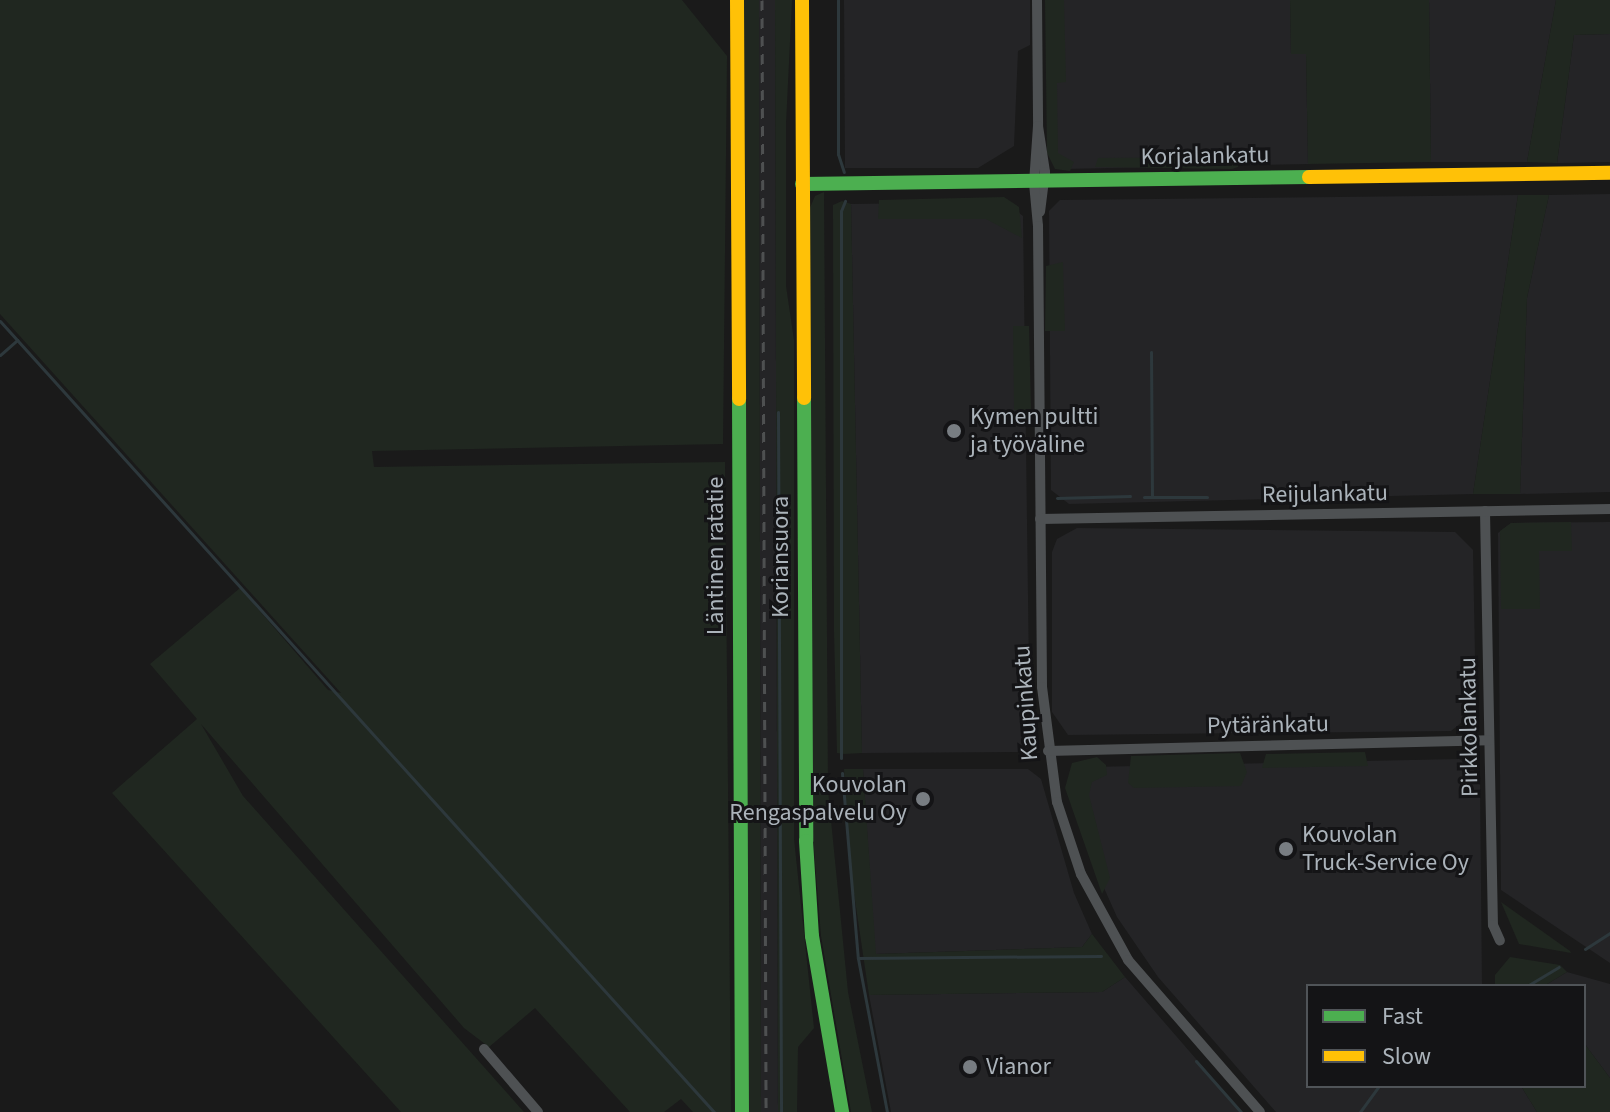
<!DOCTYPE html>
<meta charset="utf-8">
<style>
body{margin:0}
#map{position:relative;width:1610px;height:1112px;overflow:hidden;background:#1a1a1a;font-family:"Source Sans 3",sans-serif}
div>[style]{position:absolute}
.built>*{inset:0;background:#242426}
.green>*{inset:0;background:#202720}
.stream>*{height:3px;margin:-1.5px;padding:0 1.5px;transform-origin:1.5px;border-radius:1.5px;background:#2d383c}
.street>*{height:10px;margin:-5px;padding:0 5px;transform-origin:5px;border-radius:5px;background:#4e5153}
.fast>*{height:14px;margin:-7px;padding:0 7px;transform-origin:7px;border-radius:7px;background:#4caf50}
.slow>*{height:14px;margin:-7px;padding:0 7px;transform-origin:7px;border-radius:7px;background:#ffc107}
.rail>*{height:3px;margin-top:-1.5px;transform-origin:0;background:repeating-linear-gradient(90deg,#4e5051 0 10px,transparent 0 18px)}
.dots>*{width:22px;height:22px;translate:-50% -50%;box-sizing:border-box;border:4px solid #141416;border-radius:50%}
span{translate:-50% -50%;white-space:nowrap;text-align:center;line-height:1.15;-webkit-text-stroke:6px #141416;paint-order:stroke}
.street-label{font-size:24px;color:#abb3ba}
.poi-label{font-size:24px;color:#abb3ba}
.left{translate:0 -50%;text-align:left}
.right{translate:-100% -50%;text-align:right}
.legend{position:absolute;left:1306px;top:984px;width:280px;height:104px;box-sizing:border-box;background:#141416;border:2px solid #505458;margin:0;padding:10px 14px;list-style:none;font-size:24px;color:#abb3ba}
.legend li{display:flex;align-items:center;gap:16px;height:40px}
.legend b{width:40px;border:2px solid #505458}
</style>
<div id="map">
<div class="built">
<div style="clip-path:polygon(759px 0,775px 0,778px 1112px,761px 1112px)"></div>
<div style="clip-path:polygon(844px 0,1030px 0,1030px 45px,1018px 51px,1014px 146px,978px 168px,845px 168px)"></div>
<div style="clip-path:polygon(1050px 0,1290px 0,1291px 54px,1306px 54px,1308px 164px,1062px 169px,1050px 157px)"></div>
<div style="clip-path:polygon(1429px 0,1556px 0,1527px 162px,1431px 162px)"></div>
<div style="clip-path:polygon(1610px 34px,1610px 162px,1557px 163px,1574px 35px)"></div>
<div style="clip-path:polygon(1610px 194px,1610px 492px,1520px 494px,1527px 298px,1549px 195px)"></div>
<div style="clip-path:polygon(1518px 195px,1473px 494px,1069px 504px,1051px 490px,1049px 211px,1060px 200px)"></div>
<div style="clip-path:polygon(1005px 202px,1023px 216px,1029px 673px,1034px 728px,1026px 752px,862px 753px,851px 204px)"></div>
<div style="clip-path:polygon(1610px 522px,1610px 963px,1501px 890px,1498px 533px,1511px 523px)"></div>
<div style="clip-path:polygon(1077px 528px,1455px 532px,1473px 550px,1476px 711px,1451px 731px,1068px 735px,1052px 712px,1052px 552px,1057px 539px)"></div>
<div style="clip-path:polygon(1459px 759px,1473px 768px,1480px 785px,1482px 986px,1308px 986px,1308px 1086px,1521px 1086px,1537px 1112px,1276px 1112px,1158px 977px,1117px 917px,1100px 879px,1073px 780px,1091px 767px)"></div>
<div style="clip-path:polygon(863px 769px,1028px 769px,1041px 779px,1074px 893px,1092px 934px,1082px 947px,875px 954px)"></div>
<div style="clip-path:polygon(1567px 972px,1610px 984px,1610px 1078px,1584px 1043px,1584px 986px,1544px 986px)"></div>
<div style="clip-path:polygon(1125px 977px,1242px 1112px,891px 1112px,869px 995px,1102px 992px)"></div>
</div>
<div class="green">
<div style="clip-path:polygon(0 0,682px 0,727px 56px,723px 444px,372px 451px,374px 467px,725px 462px,731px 1112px,693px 1112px,681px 1099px,664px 1112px,630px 1112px,535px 1008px,489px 1047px,464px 1028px,201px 724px,243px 796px,524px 1112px,401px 1112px,112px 793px,197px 719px,150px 664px,240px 588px,328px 690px,341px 693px,0 314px)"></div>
<div style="clip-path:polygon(744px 0,759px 0,761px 1112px,749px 1112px)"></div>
<div style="clip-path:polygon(775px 0,792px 0,786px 124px,786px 286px,794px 340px,794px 839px,814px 1028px,798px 1047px,797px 1112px,778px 1112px)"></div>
<div style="clip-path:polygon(1045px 0,1064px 0,1066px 82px,1057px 83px,1058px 153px,1074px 162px,1070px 171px,1055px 169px,1047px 153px)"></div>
<div style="clip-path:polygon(1290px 0,1429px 0,1431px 162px,1308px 164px,1306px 54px,1291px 54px)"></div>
<div style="clip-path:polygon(1556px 0,1610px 0,1610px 34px,1574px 35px,1557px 163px,1527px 162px)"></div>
<div style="clip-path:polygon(1239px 157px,1238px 167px,1232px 169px,1095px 167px,1098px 158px)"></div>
<div style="clip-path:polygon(824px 192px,828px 790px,848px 992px,872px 1112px,851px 1112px,821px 936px,813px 837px,809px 210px,815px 196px)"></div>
<div style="clip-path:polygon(1518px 195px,1549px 195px,1527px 298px,1520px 494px,1473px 494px)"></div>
<div style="clip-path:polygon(1004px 197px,1019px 207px,1022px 238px,986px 219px,878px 219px,879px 200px)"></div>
<div style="clip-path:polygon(842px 201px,851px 204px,862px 753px,844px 754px,837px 753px,834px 631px,833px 205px)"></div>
<div style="clip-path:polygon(1063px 262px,1065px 331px,1045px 331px,1046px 266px)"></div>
<div style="clip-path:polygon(1013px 326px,1029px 326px,1031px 410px,1014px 410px)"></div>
<div style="clip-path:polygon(1571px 522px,1572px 551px,1539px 551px,1540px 609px,1501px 609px,1500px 531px,1511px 523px)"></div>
<div style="clip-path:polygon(1365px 752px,1368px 766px,1262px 768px,1266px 754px)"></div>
<div style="clip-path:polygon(1240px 753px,1247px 772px,1241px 786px,1134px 788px,1128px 783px,1131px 756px)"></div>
<div style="clip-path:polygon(1097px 757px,1106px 765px,1107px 775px,1092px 782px,1089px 795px,1110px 878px,1102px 894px,1065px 788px,1072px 763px)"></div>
<div style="clip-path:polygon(844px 769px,863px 769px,876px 954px,1082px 947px,1092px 934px,1125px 977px,1102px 992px,869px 995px,850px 866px)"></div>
<div style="clip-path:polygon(1501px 902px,1570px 951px,1571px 953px,1519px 944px)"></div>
<div style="clip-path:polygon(1510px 957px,1560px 965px,1567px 972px,1544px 986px,1495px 986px,1495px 975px)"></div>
<div style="clip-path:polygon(1584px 1043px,1610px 1078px,1610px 1112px,1537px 1112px,1521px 1086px,1584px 1086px)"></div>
</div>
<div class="stream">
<div style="left:838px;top:0;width:154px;rotate:90deg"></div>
<div style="left:838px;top:154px;width:19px;rotate:72deg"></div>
<div style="left:0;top:321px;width:1066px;rotate:47.93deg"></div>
<div style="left:1151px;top:352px;width:145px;rotate:89.6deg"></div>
<div style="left:0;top:355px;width:23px;rotate:-41deg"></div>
<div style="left:778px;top:412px;width:700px;rotate:89.75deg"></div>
<div style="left:1144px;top:497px;width:63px"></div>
<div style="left:1057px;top:498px;width:73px;rotate:-1.6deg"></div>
<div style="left:841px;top:758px;width:547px;rotate:-90deg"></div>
<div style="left:841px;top:211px;width:11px;rotate:-68deg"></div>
<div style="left:842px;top:773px;width:186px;rotate:85.1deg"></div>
<div style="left:1585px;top:949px;width:30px;rotate:-33deg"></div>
<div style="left:1527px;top:986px;width:37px;rotate:-31deg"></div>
<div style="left:1196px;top:1061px;width:68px;rotate:48.6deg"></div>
<div style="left:887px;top:1112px;width:157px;rotate:-100.7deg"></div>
<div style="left:858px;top:958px;width:243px;rotate:-0.5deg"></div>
<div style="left:1360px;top:1112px;width:32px;rotate:-54deg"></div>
</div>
<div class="street">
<div style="left:1037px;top:0;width:126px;rotate:89.5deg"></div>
<div style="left:1038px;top:126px;width:47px;rotate:81.3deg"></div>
<div style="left:1045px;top:172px;width:40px;rotate:97.1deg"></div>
<div style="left:1038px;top:126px;width:57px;rotate:94deg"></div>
<div style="left:1034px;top:183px;width:43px;rotate:84.7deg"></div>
<div style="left:1038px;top:226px;width:461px;rotate:89.5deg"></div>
<div style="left:1042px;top:687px;width:116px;rotate:82.6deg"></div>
<div style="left:1057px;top:802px;width:76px;rotate:71.6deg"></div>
<div style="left:1081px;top:874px;width:98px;rotate:61.3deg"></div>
<div style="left:1128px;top:960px;width:201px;rotate:49deg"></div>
<div style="left:1485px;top:511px;width:414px;rotate:88.9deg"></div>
<div style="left:1493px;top:925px;width:17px;rotate:66deg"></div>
<div style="left:1040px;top:519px;width:570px;rotate:-1.01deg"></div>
<div style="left:1048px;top:751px;width:441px;rotate:-1.4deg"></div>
<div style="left:484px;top:1049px;width:83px;rotate:49.4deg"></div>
</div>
<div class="fast">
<div style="left:802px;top:184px;width:507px;rotate:-0.79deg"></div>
<div style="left:804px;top:398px;width:443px;rotate:89.7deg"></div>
<div style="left:806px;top:841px;width:95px;rotate:86.4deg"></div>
<div style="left:812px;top:936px;width:179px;rotate:80.3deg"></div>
<div style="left:739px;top:399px;width:713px;rotate:89.76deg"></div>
</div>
<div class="slow">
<div style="left:737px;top:0;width:399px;rotate:89.7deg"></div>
<div style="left:802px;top:0;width:398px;rotate:89.7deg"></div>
<div style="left:1309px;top:177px;width:301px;rotate:-0.8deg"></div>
</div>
<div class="rail">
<div style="left:762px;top:0;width:1112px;rotate:89.79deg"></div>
</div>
<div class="dots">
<div style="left:954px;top:431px;background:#787d82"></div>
<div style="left:923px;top:799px;background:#787d82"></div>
<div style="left:1286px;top:849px;background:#787d82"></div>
<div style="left:970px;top:1067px;background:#787d82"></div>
</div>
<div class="street-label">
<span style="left:1205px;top:156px;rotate:-1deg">Korjalankatu</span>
<span style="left:1325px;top:494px;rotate:-1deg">Reijulankatu</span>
<span style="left:716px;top:556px;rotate:-90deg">Läntinen ratatie</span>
<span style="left:781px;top:557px;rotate:-90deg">Koriansuora</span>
<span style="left:1026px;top:703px;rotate:-94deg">Kaupinkatu</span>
<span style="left:1268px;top:725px;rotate:-1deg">Pytäränkatu</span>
<span style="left:1469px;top:727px;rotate:-91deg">Pirkkolankatu</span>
</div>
<div class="poi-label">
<span class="left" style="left:970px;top:431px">Kymen pultti<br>ja työväline</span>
<span class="right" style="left:907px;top:799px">Kouvolan<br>Rengaspalvelu Oy</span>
<span class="left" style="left:1302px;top:849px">Kouvolan<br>Truck-Service Oy</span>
<span class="left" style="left:986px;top:1067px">Vianor</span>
</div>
<ul class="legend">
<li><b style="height:10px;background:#4caf50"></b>Fast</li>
<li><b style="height:10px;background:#ffc107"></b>Slow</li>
</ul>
</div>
